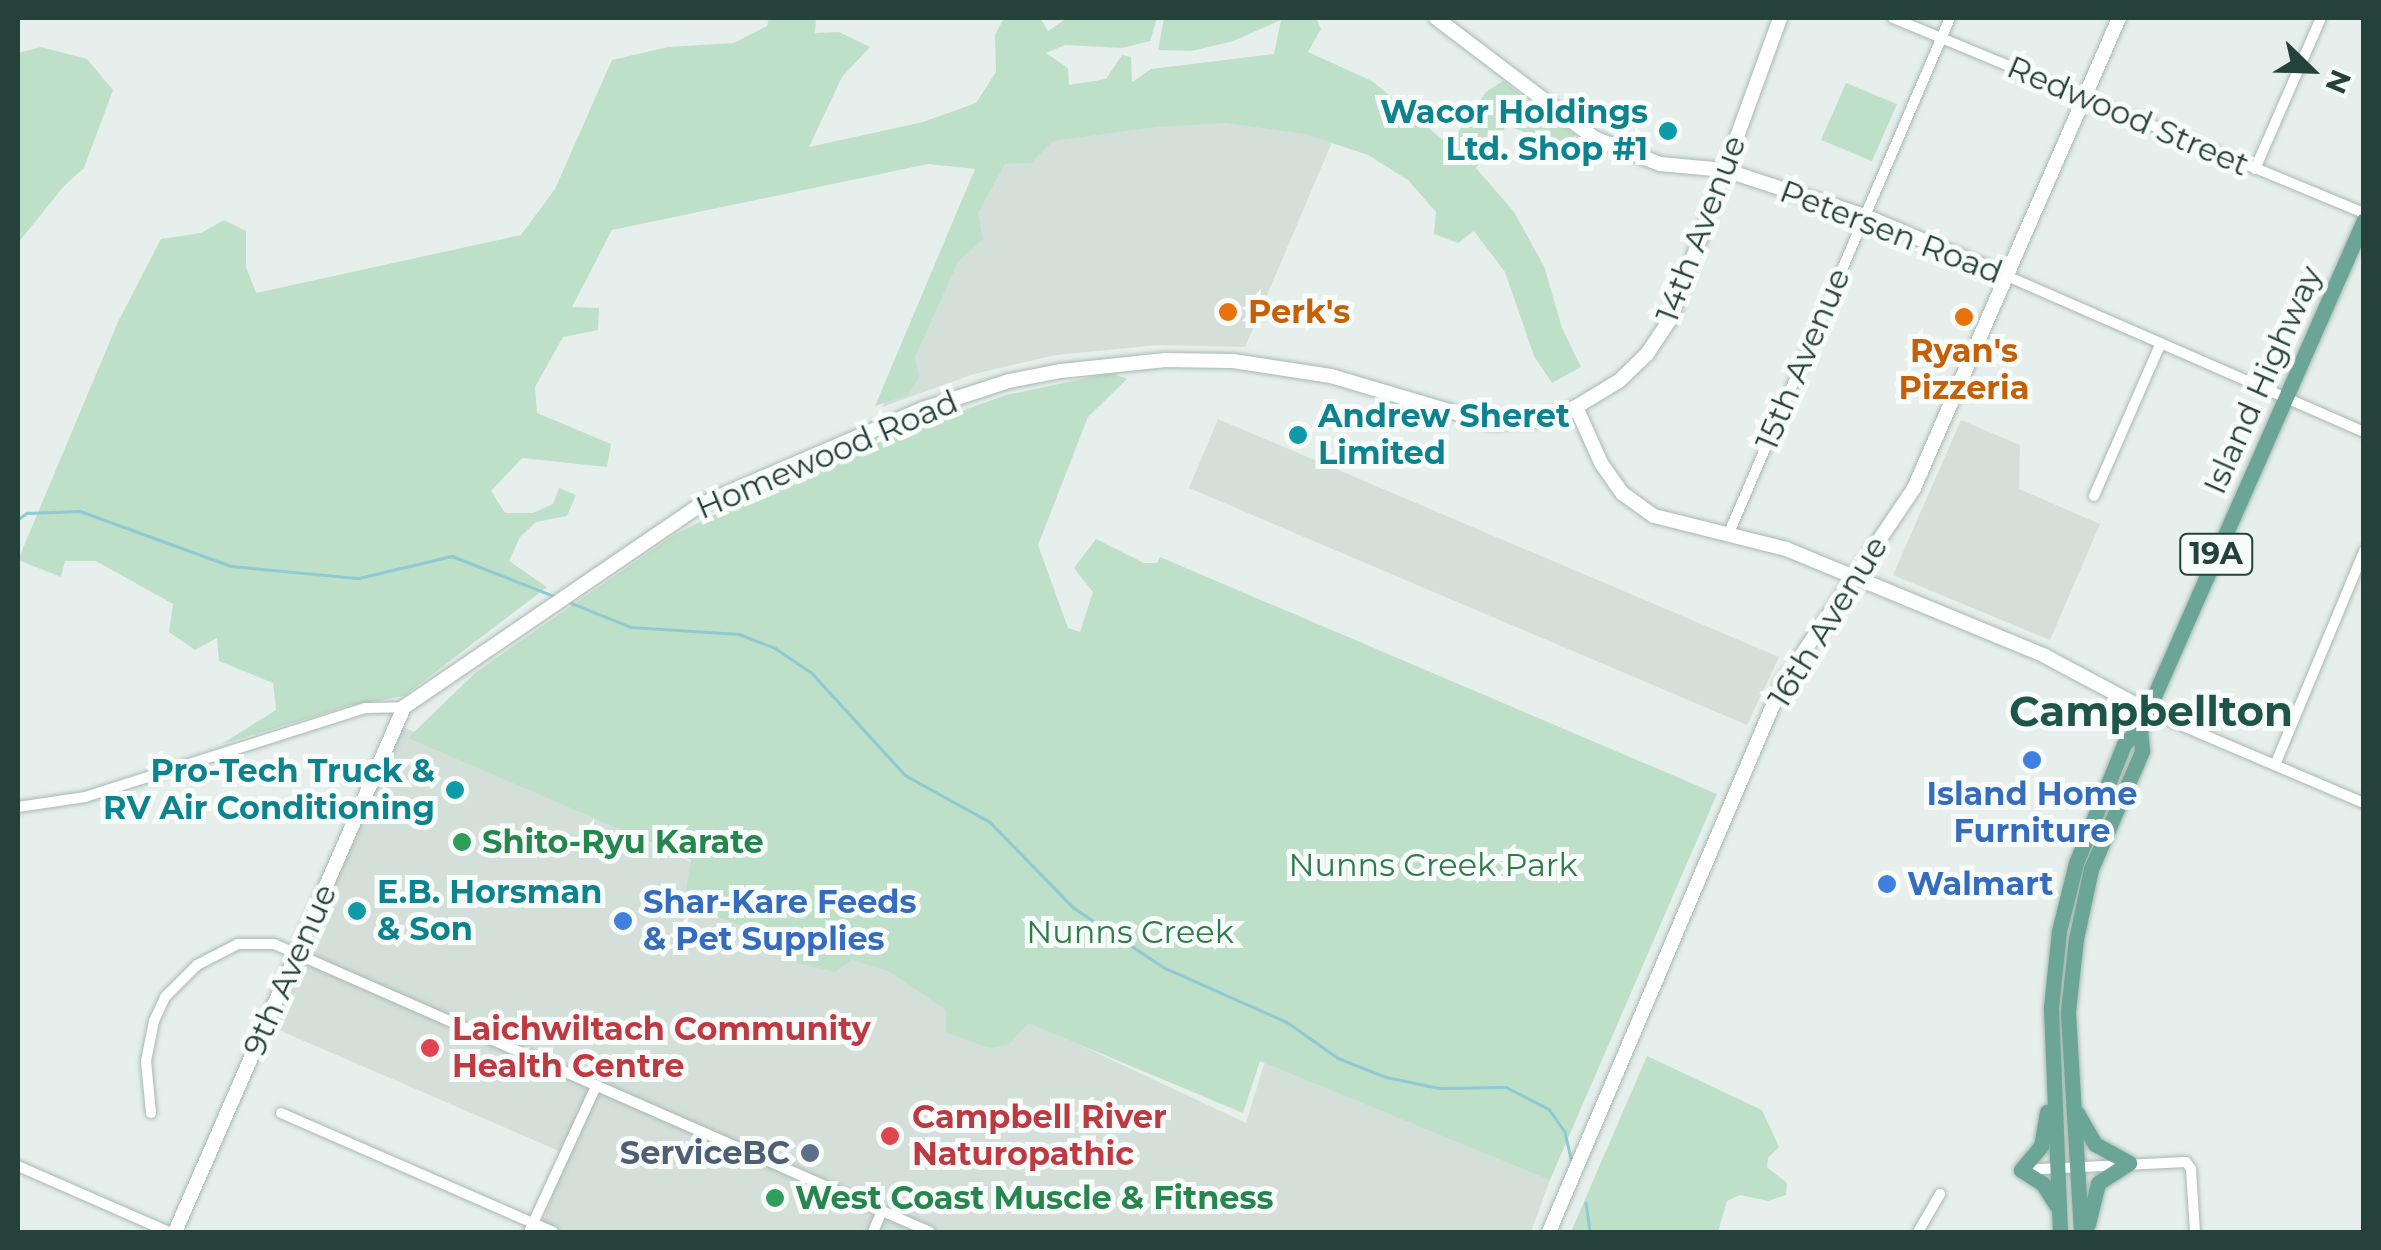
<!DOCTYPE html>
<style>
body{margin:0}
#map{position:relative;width:2381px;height:1250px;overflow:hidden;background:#e6efeb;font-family:Montserrat,sans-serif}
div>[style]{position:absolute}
.built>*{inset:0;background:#d4dfda}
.green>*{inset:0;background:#bfe0c8}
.stream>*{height:2.5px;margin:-1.25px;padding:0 1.25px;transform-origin:1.25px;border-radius:1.25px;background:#8ec9d4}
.roads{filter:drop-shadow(0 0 2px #a8b8b2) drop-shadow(0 0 2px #a8b8b2)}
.street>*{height:10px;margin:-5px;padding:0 5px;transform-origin:5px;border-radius:5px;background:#fff}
.secondary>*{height:14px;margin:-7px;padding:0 7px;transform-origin:7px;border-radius:7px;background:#fff}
.primary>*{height:15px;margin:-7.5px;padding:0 7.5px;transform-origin:7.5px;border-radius:7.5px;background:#6aa596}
.dots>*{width:28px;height:28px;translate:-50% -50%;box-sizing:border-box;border:5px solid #f7fbf9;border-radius:50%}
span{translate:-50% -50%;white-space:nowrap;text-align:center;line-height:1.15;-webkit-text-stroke:10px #f7fbf9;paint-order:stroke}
.shield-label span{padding:2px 8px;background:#f7fbf9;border:2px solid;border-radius:8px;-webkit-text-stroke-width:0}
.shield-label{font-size:30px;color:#24423a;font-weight:700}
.culture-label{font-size:32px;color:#0d838f;font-weight:700}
.right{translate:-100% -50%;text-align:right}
.left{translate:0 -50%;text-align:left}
.street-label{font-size:32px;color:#24423a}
.food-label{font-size:32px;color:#c56008;font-weight:700}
.shop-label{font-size:32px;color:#366cbe;font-weight:700}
.leisure-label{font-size:32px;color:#27864d;font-weight:700}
.park-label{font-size:32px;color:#2d7a4b}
.health-label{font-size:32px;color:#be3a42;font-weight:700}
.service-label{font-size:32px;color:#4e5e75;font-weight:700}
.district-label{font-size:42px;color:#1f5548;font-weight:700}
.frame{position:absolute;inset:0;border:20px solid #24423a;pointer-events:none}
.north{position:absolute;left:2261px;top:20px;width:100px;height:100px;-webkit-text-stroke:8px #f7fbf9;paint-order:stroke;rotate:113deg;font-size:28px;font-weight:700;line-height:40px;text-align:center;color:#24423a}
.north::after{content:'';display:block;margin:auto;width:35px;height:45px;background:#24423a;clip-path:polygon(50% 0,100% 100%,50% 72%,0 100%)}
</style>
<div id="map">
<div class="built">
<div style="clip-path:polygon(1153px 103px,1341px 121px,1245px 347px,1159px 345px,1056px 355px,974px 374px,882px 407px,997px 137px)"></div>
<div style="clip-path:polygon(1218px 419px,1779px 657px,1747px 725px,1189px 488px)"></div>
<div style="clip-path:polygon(1961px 420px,2020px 445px,2019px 489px,2100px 524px,2050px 640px,1893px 575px)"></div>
<div style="clip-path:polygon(397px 724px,1246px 1123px,1271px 1041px,1550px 1180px,1531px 1232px,540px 1232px,566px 1154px,267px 1025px)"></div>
</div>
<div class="green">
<div style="clip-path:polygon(769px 18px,816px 18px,815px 33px,839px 32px,870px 47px,842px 77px,809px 147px,923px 122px,976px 103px,996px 72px,995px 35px,1004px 18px,1040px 18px,1048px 31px,1067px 18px,1157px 18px,1150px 41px,1122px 48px,1065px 45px,1046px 53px,1068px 68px,1069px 85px,1106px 79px,1122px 55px,1131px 57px,1132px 82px,1151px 69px,1274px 54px,1281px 20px,1233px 41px,1192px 51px,1158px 50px,1164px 18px,1316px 18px,1321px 29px,1308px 52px,1372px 81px,1449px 145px,1486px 92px,1503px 81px,1575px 135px,1564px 149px,1507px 125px,1476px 168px,1514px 212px,1544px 266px,1562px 328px,1581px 367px,1552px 383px,1534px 356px,1505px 272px,1474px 231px,1458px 243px,1434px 234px,1436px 212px,1408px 180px,1368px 155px,1305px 134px,1226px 123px,1156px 127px,1053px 141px,1031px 163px,1005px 164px,978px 213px,983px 239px,958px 262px,915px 357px,919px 378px,908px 395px,875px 406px,975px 169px,928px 164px,612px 230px,572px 307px,599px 308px,598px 330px,563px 337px,535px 387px,537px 413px,611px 444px,607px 467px,522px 458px,491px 491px,505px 513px,533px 513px,553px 504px,559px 488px,576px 495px,567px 516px,536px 522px,520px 537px,509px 561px,547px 587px,404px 696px,352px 705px,222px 744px,276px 710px,273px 683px,219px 661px,217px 638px,195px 650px,169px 632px,173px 604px,96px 561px,65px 561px,61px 577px,18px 560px,118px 322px,161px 239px,201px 233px,224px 220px,246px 231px,246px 267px,256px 293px,521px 235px,555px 189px,612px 60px,668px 47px,734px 43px,767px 26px)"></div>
<div style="clip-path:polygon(41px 47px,87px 59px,113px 90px,84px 168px,64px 186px,18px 243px,18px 53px)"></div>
<div style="clip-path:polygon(1846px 83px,1897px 104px,1872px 161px,1821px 140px)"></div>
<div style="clip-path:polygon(1111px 373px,1127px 379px,1088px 417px,1038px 545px,1068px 628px,1080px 632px,1093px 592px,1074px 568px,1096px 539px,1144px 563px,1157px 563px,1160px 557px,1717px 794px,1550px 1180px,1260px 1061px,1243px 1113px,1028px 1023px,1008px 1045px,989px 1048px,946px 1032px,946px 1010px,888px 971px,852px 960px,835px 972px,798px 963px,758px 931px,713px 916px,686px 889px,691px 860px,408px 738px,476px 672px,674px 535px,817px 463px,1006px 395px)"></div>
<div style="clip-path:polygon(1647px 1056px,1762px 1110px,1779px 1147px,1768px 1158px,1767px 1167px,1787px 1183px,1786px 1195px,1768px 1201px,1740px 1195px,1727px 1201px,1718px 1232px,1571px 1232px)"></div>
</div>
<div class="stream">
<div style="left:18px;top:519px;width:11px;rotate:-34deg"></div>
<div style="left:27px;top:513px;width:53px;rotate:-2.2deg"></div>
<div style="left:80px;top:511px;width:161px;rotate:20deg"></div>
<div style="left:231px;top:566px;width:129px;rotate:5.4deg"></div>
<div style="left:359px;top:578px;width:96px;rotate:-13.3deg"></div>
<div style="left:452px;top:556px;width:110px;rotate:21.4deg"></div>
<div style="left:571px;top:603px;width:65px;rotate:21.8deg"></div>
<div style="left:631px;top:627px;width:108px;rotate:3.7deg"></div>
<div style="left:739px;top:634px;width:39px;rotate:21deg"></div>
<div style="left:775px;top:648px;width:45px;rotate:34deg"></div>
<div style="left:812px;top:673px;width:138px;rotate:47.6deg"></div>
<div style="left:905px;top:775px;width:97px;rotate:28.9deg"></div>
<div style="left:990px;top:822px;width:120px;rotate:45.7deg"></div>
<div style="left:1074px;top:908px;width:109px;rotate:33.4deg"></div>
<div style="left:1165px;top:968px;width:133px;rotate:23.9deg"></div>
<div style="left:1287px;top:1022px;width:62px;rotate:35.2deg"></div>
<div style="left:1338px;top:1058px;width:52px;rotate:21.6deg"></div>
<div style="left:1386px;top:1077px;width:54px;rotate:11.7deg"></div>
<div style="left:1439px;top:1088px;width:67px;rotate:-0.9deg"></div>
<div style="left:1506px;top:1087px;width:48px;rotate:27.1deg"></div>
<div style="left:1549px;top:1109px;width:28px;rotate:55deg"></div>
<div style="left:1565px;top:1132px;width:28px;rotate:77deg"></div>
<div style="left:1586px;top:1203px;width:29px;rotate:82deg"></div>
</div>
<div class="roads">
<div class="street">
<div style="left:1893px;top:18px;width:510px;rotate:22.49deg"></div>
<div style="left:2255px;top:169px;width:165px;rotate:-66.4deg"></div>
<div style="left:2007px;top:276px;width:390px;rotate:23.6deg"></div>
<div style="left:2094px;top:496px;width:167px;rotate:-66.4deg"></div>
<div style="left:1728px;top:535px;width:563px;rotate:-66.76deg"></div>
<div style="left:2148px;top:711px;width:235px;rotate:23.1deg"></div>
<div style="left:2275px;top:765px;width:232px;rotate:-67.4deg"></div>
<div style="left:18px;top:807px;width:68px;rotate:-8.5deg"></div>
<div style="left:85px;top:797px;width:294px;rotate:-17.6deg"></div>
<div style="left:365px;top:708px;width:39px;rotate:-1deg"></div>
<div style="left:151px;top:1113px;width:52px;rotate:-95.5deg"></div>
<div style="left:146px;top:1061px;width:41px;rotate:-78.7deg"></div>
<div style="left:154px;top:1021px;width:26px;rotate:-65deg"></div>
<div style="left:165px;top:997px;width:45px;rotate:-45deg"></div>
<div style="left:197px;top:965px;width:46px;rotate:-27.1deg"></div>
<div style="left:238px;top:944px;width:36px"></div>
<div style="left:274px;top:944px;width:716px;rotate:23.7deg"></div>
<div style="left:281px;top:1113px;width:297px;rotate:23.6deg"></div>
<div style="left:18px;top:1166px;width:165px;rotate:23.6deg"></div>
<div style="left:2021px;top:1170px;width:165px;rotate:-2.8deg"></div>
<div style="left:2186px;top:1162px;width:9px;rotate:54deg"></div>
<div style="left:2191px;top:1169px;width:63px;rotate:86.4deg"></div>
<div style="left:529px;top:1232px;width:161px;rotate:-65.3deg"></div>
<div style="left:873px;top:1232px;width:23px;rotate:-67deg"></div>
<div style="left:1918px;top:1232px;width:44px;rotate:-59.9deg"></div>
</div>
<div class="secondary">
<div style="left:1436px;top:18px;width:198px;rotate:37.2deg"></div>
<div style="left:1594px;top:138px;width:71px;rotate:21.5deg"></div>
<div style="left:1660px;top:164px;width:65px;rotate:5.3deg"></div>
<div style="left:1725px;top:170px;width:147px;rotate:18.2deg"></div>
<div style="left:1865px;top:216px;width:154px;rotate:22.9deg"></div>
<div style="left:1576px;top:407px;width:61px;rotate:65.9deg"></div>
<div style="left:1601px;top:463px;width:37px;rotate:55deg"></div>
<div style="left:1622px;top:493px;width:39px;rotate:36deg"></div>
<div style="left:1654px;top:516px;width:136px;rotate:14deg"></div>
<div style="left:1786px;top:549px;width:280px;rotate:22.4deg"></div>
<div style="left:2045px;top:656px;width:117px;rotate:28.1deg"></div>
<div style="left:175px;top:1232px;width:573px;rotate:-66.43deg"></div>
<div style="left:404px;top:707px;width:361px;rotate:-34.3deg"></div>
<div style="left:702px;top:504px;width:241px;rotate:-23.3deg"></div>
<div style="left:923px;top:409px;width:90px;rotate:-18deg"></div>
<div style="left:1009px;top:381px;width:53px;rotate:-10.9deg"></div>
<div style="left:1061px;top:371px;width:105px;rotate:-6deg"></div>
<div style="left:1165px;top:360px;width:68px;rotate:0.8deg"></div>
<div style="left:1233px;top:361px;width:99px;rotate:8.7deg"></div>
<div style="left:1331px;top:376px;width:166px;rotate:16.5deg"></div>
<div style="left:1490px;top:423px;width:49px;rotate:-3.5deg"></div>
<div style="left:1539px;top:420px;width:39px;rotate:-19deg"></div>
<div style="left:1576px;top:407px;width:50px;rotate:-31.2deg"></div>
<div style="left:1619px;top:381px;width:39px;rotate:-44deg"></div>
<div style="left:1647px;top:354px;width:43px;rotate:-56.3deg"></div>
<div style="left:1671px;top:318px;width:319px;rotate:-70deg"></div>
<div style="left:1549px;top:1232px;width:595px;rotate:-66.97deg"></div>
<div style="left:1782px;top:684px;width:236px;rotate:-56deg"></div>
<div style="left:1914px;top:488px;width:513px;rotate:-66.43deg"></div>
</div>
<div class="primary">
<div style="left:2047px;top:1112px;width:35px;rotate:100deg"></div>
<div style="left:2041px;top:1146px;width:31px;rotate:130deg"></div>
<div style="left:2021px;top:1170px;width:26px;rotate:32deg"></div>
<div style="left:2043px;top:1184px;width:25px;rotate:58deg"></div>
<div style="left:2077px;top:1113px;width:36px;rotate:60deg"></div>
<div style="left:2095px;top:1144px;width:39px;rotate:29deg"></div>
<div style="left:2088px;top:1224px;width:42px;rotate:-76.3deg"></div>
<div style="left:2098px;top:1183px;width:37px;rotate:-33deg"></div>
<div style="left:2060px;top:1232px;width:225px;rotate:-92.3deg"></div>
<div style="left:2051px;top:1007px;width:76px;rotate:-84deg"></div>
<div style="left:2059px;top:931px;width:70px;rotate:-76deg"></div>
<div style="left:2076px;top:863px;width:128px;rotate:-68deg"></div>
<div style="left:2124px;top:744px;width:23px;rotate:-45deg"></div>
<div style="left:2140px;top:728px;width:555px;rotate:-66.21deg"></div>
<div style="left:2081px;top:1232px;width:221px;rotate:-93.4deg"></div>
<div style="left:2068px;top:1011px;width:72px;rotate:-83.7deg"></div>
<div style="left:2076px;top:939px;width:72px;rotate:-77.9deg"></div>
<div style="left:2091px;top:869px;width:129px;rotate:-66.6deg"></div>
<div style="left:2142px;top:751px;width:23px;rotate:-95deg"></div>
</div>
</div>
<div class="dots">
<div style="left:1668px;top:131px;background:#0f9aa8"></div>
<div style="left:1228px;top:312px;background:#e8710a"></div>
<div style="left:1964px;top:317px;background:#e8710a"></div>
<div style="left:1298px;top:435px;background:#0f9aa8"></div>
<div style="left:2032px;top:760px;background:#3f7fe0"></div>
<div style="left:455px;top:790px;background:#0f9aa8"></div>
<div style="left:462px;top:842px;background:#2e9e5b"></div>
<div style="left:1887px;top:884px;background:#3f7fe0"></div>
<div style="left:357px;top:911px;background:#0f9aa8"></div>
<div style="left:623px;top:921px;background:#3f7fe0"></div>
<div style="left:430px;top:1048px;background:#e0444e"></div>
<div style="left:890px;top:1136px;background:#e0444e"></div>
<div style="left:810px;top:1153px;background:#5c6f8a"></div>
<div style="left:775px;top:1198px;background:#2e9e5b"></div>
</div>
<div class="shield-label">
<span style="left:2216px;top:554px">19A</span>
</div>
<div class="culture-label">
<span class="right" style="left:1648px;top:131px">Wacor Holdings<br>Ltd. Shop #1</span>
<span class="left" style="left:1318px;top:435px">Andrew Sheret<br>Limited</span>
<span class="right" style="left:435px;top:790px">Pro-Tech Truck &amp;<br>RV Air Conditioning</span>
<span class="left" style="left:377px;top:911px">E.B. Horsman<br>&amp; Son</span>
</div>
<div class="street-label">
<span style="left:2128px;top:116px;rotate:23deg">Redwood Street</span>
<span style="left:1701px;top:229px;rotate:-69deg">14th Avenue</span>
<span style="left:1891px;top:232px;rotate:21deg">Petersen Road</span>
<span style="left:1803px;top:359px;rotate:-67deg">15th Avenue</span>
<span style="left:2263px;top:380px;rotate:-66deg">Island Highway</span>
<span style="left:827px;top:455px;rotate:-23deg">Homewood Road</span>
<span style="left:1828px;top:622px;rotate:-58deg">16th Avenue</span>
<span style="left:290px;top:970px;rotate:-66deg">9th Avenue</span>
</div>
<div class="food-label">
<span class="left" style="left:1248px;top:312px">Perk's</span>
<span style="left:1964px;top:370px">Ryan's<br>Pizzeria</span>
</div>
<div class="shop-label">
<span style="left:2032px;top:813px">Island Home<br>Furniture</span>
<span class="left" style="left:1907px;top:884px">Walmart</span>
<span class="left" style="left:643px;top:921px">Shar-Kare Feeds<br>&amp; Pet Supplies</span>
</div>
<div class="leisure-label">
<span class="left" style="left:482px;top:842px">Shito-Ryu Karate</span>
<span class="left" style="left:795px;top:1198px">West Coast Muscle &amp; Fitness</span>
</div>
<div class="park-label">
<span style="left:1433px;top:865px">Nunns Creek Park</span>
<span style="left:1130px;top:932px">Nunns Creek</span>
</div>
<div class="health-label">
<span class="left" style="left:452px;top:1048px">Laichwiltach Community<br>Health Centre</span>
<span class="left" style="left:912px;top:1136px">Campbell River<br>Naturopathic</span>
</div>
<div class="service-label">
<span class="right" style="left:790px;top:1153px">ServiceBC</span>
</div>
<div class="district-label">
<span style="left:2151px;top:711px">Campbellton</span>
</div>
<div class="frame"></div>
<div class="north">N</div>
</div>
